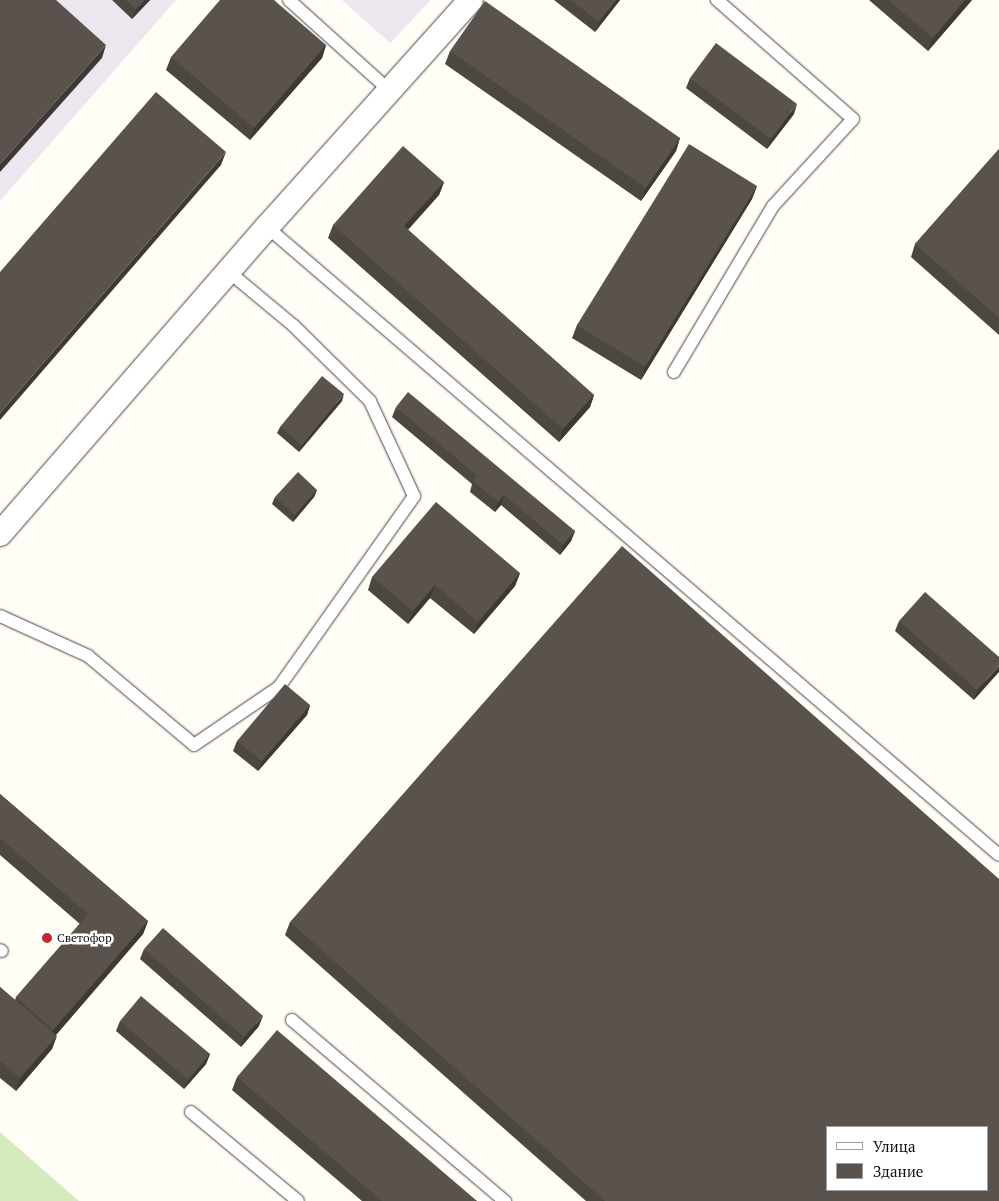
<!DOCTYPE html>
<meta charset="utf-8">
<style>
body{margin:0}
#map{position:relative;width:999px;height:1201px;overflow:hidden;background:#fffdf5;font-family:"PT Serif",serif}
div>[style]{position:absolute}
.industrial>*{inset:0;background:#eee6ef}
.green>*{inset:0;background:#d5ebbd}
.roads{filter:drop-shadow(0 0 1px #444) drop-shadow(0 0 1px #444)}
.lane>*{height:12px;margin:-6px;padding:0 6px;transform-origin:6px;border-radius:6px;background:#fff}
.street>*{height:24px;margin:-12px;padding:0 12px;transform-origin:12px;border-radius:12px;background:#fff}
.wall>*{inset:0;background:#4d4742}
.shaded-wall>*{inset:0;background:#3f3936}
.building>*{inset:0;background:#5a524d}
.dots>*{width:14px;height:14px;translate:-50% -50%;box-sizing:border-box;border:2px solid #fff;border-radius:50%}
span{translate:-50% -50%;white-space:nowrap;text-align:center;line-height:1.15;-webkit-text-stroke:5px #fff;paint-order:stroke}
.poi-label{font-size:12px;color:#111}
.left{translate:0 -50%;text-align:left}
.legend{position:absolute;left:826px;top:1126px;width:162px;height:65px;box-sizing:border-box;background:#fff;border:1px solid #a0a0a0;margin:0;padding:6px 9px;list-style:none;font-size:15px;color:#111}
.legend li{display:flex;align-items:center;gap:10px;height:25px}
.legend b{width:25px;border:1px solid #a0a0a0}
</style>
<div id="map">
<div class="industrial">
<div style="clip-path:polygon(0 0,176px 0,0 201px)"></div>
<div style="clip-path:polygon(342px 0,431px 0,390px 43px)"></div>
</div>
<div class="green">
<div style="clip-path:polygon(0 1132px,79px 1201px,0 1201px)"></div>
</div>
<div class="roads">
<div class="lane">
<div style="left:289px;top:0;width:135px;rotate:42deg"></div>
<div style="left:267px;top:227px;width:964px;rotate:40.63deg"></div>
<div style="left:674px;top:372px;width:193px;rotate:-59.2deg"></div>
<div style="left:773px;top:206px;width:118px;rotate:-47.4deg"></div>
<div style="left:853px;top:119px;width:181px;rotate:-138.8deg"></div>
<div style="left:0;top:616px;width:97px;rotate:24.4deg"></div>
<div style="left:88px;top:656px;width:138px;rotate:40deg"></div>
<div style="left:194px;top:745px;width:103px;rotate:-34.3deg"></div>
<div style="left:279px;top:687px;width:234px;rotate:-54.7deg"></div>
<div style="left:414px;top:496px;width:105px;rotate:-114.9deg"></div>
<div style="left:370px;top:401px;width:107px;rotate:-135.4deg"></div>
<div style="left:294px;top:326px;width:85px;rotate:-140.3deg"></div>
<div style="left:0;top:950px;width:2px;rotate:27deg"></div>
<div style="left:292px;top:1020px;width:280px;rotate:40.4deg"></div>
<div style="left:191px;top:1112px;width:139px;rotate:39.8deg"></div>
</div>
<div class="street">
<div style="left:0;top:534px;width:407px;rotate:-49deg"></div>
<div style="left:267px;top:227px;width:305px;rotate:-48.1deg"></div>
</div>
</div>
<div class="wall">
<div style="clip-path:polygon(112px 0,150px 0,132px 19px)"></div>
<div style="clip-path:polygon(554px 0,620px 0,595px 32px)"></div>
<div style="clip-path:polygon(869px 0,972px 0,928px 51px)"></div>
<div style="clip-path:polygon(326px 45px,322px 58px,250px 140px,166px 70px,171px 57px)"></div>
<div style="clip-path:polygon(450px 51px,680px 138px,676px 151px,641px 201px,445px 64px)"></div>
<div style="clip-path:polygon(690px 78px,794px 114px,767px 149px,686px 88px)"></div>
<div style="clip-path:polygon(999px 149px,999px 335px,911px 257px,915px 244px)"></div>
<div style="clip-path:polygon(444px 182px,439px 195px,408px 230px,594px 395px,590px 407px,559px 442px,328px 238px,333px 225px)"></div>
<div style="clip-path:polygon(757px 186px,752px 199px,641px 380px,572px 338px,577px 325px)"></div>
<div style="clip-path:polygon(342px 401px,299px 452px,277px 433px,280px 427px)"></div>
<div style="clip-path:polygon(396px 407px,575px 531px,571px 541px,560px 555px,501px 505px,495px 512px,470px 492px,472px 484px,392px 417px)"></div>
<div style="clip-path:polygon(317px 490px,314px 497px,293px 522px,272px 504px,275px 497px)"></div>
<div style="clip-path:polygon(520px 573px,515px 586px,474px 634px,430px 598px,408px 624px,368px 590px,372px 577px)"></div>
<div style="clip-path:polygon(899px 621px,999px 657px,974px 700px,895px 631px)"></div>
<div style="clip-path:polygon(310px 705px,307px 715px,258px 771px,233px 751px,237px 741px)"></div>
<div style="clip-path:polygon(0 794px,148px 921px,143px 934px,56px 1035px,52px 1049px,16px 1091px,0 1078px,0 987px,15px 1000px,16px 997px,80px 924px,0 855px)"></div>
<div style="clip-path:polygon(290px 922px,999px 1201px,586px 1201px,285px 935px)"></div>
<div style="clip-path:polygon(144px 949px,259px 1026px,241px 1047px,140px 959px)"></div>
<div style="clip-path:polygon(120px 1021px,210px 1054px,206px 1064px,184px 1089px,116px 1031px)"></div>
<div style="clip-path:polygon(237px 1077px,477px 1201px,362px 1201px,232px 1090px)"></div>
</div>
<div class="shaded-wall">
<div style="clip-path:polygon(145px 0,150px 0,132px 19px,136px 9px)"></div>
<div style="clip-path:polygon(616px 0,620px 0,595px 32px,599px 22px)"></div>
<div style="clip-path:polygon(965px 0,972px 0,928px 51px,933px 38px)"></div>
<div style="clip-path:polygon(106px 45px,102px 58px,0 172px,0 164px)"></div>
<div style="clip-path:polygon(326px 45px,322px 58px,250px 140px,254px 128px)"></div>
<div style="clip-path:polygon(797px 104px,794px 114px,767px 149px,771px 139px)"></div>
<div style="clip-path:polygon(680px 138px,676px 151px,641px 201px,646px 188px)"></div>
<div style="clip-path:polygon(226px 152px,221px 165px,0 420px,0 413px)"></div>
<div style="clip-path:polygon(444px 182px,439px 195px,399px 239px,404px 226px)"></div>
<div style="clip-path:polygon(757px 186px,752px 199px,641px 380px,645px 367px)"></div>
<div style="clip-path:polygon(344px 394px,342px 401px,299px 452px,302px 445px)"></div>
<div style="clip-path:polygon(594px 395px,590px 407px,559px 442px,563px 429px)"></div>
<div style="clip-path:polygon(317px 490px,314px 497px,293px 522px,295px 515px)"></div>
<div style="clip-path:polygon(504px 495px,501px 505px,495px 512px,498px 502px)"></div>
<div style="clip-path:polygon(575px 531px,571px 541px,560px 555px,563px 545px)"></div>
<div style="clip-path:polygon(520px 573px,515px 586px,474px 634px,478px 622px)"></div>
<div style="clip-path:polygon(435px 585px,430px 598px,408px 624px,413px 611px)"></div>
<div style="clip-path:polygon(999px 666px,999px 672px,974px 700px,977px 690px)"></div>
<div style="clip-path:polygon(310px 705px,307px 715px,258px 771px,262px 761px)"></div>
<div style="clip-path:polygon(148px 921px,143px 934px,49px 1043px,53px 1030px)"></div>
<div style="clip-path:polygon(263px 1016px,259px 1026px,241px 1047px,244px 1037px)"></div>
<div style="clip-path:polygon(57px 1036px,52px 1049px,16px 1091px,20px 1078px)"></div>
<div style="clip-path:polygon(210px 1054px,206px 1064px,184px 1089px,188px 1080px)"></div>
</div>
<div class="building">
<div style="clip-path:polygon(0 0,56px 0,106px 45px,0 164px)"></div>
<div style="clip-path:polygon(126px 0,145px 0,136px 9px)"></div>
<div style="clip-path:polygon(220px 0,274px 0,326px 45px,254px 128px,171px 57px)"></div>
<div style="clip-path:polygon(571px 0,616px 0,599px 22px)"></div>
<div style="clip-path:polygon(888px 0,965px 0,933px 38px)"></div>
<div style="clip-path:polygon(485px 1px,680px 138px,646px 188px,450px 51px)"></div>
<div style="clip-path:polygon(716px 43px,797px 104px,771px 139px,690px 78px)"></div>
<div style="clip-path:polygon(156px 92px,226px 152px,0 413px,0 272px)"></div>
<div style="clip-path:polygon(689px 144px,757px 186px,645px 367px,577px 325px)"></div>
<div style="clip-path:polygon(403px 146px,444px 182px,404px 226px,594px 395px,563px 429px,333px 225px)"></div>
<div style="clip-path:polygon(999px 149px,999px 318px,915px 244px)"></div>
<div style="clip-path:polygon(322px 376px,344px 394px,302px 445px,280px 427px)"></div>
<div style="clip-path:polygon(408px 392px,575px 531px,563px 545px,504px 495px,498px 502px,474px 482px,476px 475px,396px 407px)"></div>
<div style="clip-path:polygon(298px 472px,317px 490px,295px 515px,275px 497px)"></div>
<div style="clip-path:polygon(436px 502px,520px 573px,478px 622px,435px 585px,413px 611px,372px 577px)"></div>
<div style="clip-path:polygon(evenodd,622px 546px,999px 879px,999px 1201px,605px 1201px,290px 922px,622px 546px,828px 1127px,988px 1127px,988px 1190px,828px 1190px,828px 1127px)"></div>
<div style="clip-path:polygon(925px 592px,999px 657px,999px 666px,977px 690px,899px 621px)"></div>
<div style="clip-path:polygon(285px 684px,310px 705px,262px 761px,237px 741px)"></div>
<div style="clip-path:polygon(0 794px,148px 921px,53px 1030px,16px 997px,88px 914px,0 838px)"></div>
<div style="clip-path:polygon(163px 928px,263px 1016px,244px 1037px,144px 949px)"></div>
<div style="clip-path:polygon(0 987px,57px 1036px,20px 1078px,0 1061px)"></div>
<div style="clip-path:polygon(141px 996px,210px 1054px,188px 1080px,120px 1021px)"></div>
<div style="clip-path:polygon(277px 1030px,477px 1201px,382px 1201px,237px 1077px)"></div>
</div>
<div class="dots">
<div style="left:47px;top:938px;background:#c4262e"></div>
</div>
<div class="poi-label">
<span class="left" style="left:57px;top:938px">Светофор</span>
</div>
<ul class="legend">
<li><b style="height:6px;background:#fff"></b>Улица</li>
<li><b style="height:14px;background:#5a524d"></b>Здание</li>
</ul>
</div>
